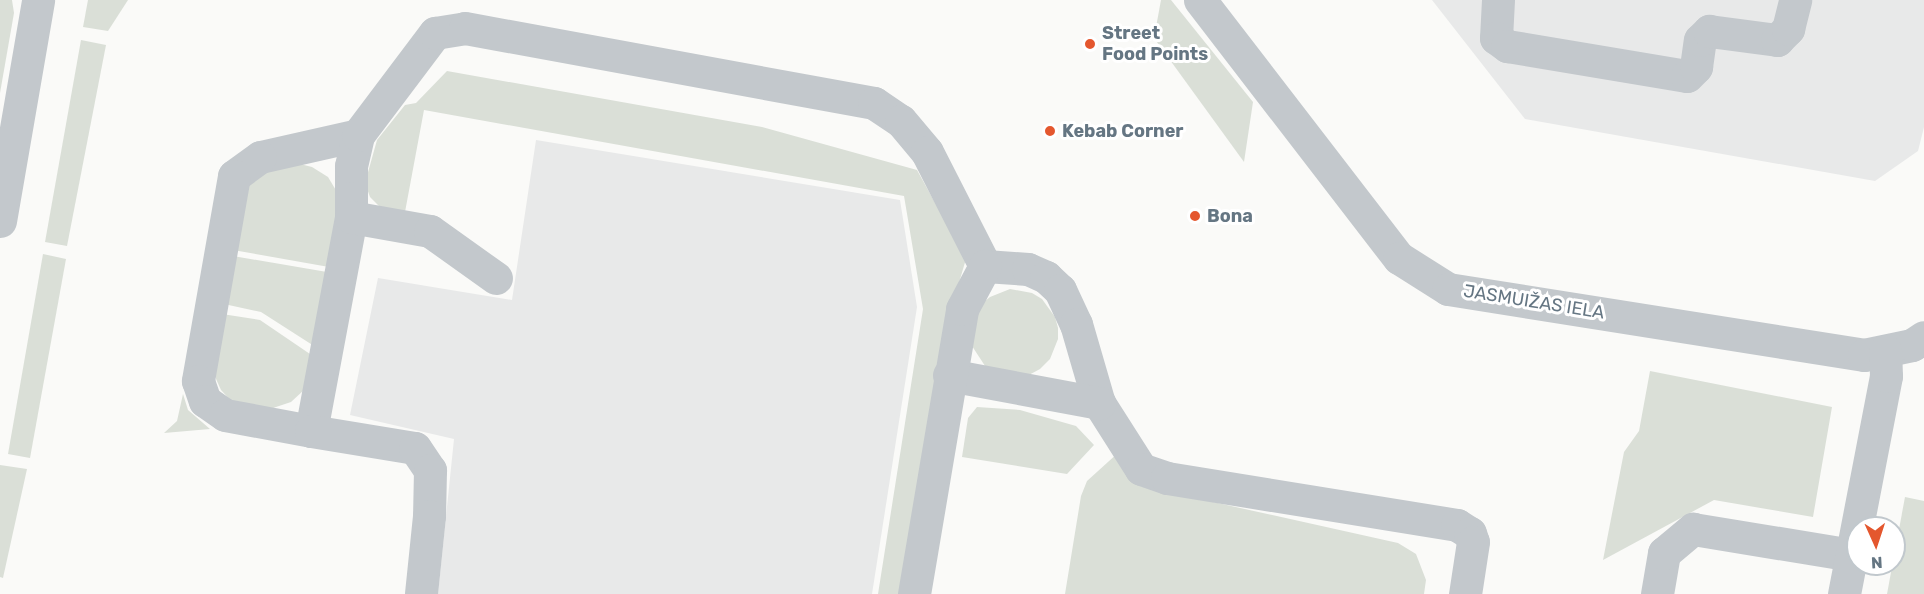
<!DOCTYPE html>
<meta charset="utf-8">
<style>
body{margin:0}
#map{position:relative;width:1924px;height:594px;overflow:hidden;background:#fafaf8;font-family:Rubik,sans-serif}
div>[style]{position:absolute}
.built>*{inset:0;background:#e8e9e9}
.green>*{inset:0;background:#dadfd7}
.minor>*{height:33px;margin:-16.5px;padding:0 16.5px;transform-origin:16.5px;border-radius:16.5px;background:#c3c8cc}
.dots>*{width:16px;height:16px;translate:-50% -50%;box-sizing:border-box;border:3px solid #fff;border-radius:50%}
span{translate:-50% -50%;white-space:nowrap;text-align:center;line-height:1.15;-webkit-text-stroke:6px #fff;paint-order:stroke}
.poi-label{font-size:18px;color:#657683;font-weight:700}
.left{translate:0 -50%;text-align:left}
.street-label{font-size:18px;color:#657683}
.north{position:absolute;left:1846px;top:516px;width:60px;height:60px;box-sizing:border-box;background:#fff;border:2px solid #c1c8cd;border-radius:50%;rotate:177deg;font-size:16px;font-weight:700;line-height:24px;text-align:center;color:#657683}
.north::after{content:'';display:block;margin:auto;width:21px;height:27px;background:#e4572e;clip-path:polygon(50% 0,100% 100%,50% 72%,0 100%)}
</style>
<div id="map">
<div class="built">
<div style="clip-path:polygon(1432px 0,1924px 0,1924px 127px,1918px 151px,1875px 181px,1525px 119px)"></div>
<div style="clip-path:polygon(536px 140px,900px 200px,917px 307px,872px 594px,438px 594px,454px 439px,350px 415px,378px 278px,512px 300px)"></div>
</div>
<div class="green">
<div style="clip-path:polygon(0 0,12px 0,14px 13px,0 93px)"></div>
<div style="clip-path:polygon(88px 0,128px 0,108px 31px,83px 27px)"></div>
<div style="clip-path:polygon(1161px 0,1171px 0,1253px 102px,1244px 162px,1154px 38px)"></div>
<div style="clip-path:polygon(81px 40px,106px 45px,67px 246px,45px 242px)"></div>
<div style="clip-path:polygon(447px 71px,762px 127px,917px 170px,966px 259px,945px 330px,903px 594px,878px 594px,923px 309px,904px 196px,424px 110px,405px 212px,380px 207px,370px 197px,365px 183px,377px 140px,405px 105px,416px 103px)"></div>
<div style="clip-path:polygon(296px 163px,312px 167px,328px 177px,337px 192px,340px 206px,329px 267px,233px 250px,244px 192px,259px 172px)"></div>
<div style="clip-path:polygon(43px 254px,66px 259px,30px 458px,8px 454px)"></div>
<div style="clip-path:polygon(233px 256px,327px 272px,314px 346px,261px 312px,224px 304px)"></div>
<div style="clip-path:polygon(1010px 289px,1032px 293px,1042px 299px,1055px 317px,1058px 328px,1058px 339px,1050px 359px,1040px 369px,1027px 376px,987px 369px,972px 346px,979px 306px,990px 297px)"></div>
<div style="clip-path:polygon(222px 314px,260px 320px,310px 354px,304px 390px,291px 402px,273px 408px,234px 404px,221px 390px,212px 370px)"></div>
<div style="clip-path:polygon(1650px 371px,1832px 407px,1813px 517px,1714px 500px,1603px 560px,1624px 452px,1639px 431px)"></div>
<div style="clip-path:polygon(183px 394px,188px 410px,210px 429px,164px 433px,177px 421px)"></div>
<div style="clip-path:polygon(977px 407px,1020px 410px,1076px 426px,1094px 445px,1067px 474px,962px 457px,968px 418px)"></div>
<div style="clip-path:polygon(1119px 452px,1141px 486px,1398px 543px,1416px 554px,1426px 580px,1424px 594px,1065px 594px,1081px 496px,1087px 481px)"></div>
<div style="clip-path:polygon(0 465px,27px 469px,3px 578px,0 577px)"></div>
<div style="clip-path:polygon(1905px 497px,1924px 501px,1924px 594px,1887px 594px)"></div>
</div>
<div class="minor">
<div style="left:1200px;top:0;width:326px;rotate:52.4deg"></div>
<div style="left:1399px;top:258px;width:58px;rotate:32.3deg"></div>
<div style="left:1448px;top:289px;width:421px;rotate:9deg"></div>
<div style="left:1864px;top:355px;width:49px;rotate:-11.8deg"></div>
<div style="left:1912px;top:345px;width:14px;rotate:-34deg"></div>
<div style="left:1498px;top:0;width:38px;rotate:93deg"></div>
<div style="left:1496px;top:38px;width:14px;rotate:36deg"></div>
<div style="left:1507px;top:46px;width:182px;rotate:9.5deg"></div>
<div style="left:1687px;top:76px;width:13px;rotate:-45deg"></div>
<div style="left:1696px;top:67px;width:27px;rotate:-82deg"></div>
<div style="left:1700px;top:40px;width:13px;rotate:-45deg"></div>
<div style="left:1709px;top:31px;width:69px;rotate:7.5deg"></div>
<div style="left:1777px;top:40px;width:16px;rotate:-45deg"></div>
<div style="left:1788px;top:29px;width:30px;rotate:-76deg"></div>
<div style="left:358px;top:135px;width:100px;rotate:167.3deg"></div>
<div style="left:260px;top:157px;width:32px;rotate:144deg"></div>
<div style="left:234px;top:176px;width:208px;rotate:100deg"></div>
<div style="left:198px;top:381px;width:21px;rotate:71deg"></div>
<div style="left:205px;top:401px;width:24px;rotate:35deg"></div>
<div style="left:225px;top:415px;width:87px;rotate:10.5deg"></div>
<div style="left:311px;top:431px;width:218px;rotate:-79.4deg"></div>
<div style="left:351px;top:217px;width:51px;rotate:-90deg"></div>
<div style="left:351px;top:166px;width:32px;rotate:-77deg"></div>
<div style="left:358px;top:135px;width:128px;rotate:-53deg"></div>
<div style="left:435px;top:33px;width:30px;rotate:-9deg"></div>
<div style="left:465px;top:28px;width:416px;rotate:10.4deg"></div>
<div style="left:874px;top:103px;width:32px;rotate:34deg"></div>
<div style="left:901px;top:121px;width:40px;rotate:50deg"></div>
<div style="left:927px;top:152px;width:128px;rotate:63deg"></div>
<div style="left:985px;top:266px;width:43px;rotate:4deg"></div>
<div style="left:1028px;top:269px;width:20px;rotate:24deg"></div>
<div style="left:1046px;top:277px;width:19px;rotate:43deg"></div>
<div style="left:1060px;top:290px;width:38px;rotate:65deg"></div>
<div style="left:1076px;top:324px;width:82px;rotate:73.8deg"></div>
<div style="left:1099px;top:403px;width:78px;rotate:57.5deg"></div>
<div style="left:1141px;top:469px;width:28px;rotate:19deg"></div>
<div style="left:1167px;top:478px;width:294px;rotate:9.2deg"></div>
<div style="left:1457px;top:525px;width:15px;rotate:32deg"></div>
<div style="left:1470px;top:533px;width:9px;rotate:72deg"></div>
<div style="left:1473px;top:542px;width:53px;rotate:98.7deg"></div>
<div style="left:351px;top:217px;width:80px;rotate:10deg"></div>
<div style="left:430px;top:231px;width:81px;rotate:35.5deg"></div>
<div style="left:0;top:221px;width:224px;rotate:-80.2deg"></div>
<div style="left:949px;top:375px;width:153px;rotate:10.6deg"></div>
<div style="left:311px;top:431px;width:105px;rotate:9.3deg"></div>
<div style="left:415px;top:448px;width:27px;rotate:56deg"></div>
<div style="left:430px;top:470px;width:46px;rotate:91.2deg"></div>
<div style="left:429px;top:516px;width:78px;rotate:95.9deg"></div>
<div style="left:914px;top:594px;width:289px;rotate:-80.4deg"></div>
<div style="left:962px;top:309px;width:49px;rotate:-61.9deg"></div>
<div style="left:1657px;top:594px;width:42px;rotate:-80.3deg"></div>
<div style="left:1664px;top:553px;width:38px;rotate:-40deg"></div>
<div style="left:1693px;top:529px;width:161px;rotate:9.3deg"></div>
<div style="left:1844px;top:594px;width:222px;rotate:-79.1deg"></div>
<div style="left:1886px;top:376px;width:25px;rotate:-92deg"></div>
</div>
<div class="dots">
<div style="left:1090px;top:44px;background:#e4572e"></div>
<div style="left:1050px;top:131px;background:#e4572e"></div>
<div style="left:1195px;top:216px;background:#e4572e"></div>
</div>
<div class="poi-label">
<span class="left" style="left:1102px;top:44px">Street<br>Food Points</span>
<span class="left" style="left:1062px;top:131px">Kebab Corner</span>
<span class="left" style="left:1207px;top:216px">Bona</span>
</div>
<div class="street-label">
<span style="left:1534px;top:302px;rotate:9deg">JASMUIŽAS IELA</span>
</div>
<div class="north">N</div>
</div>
